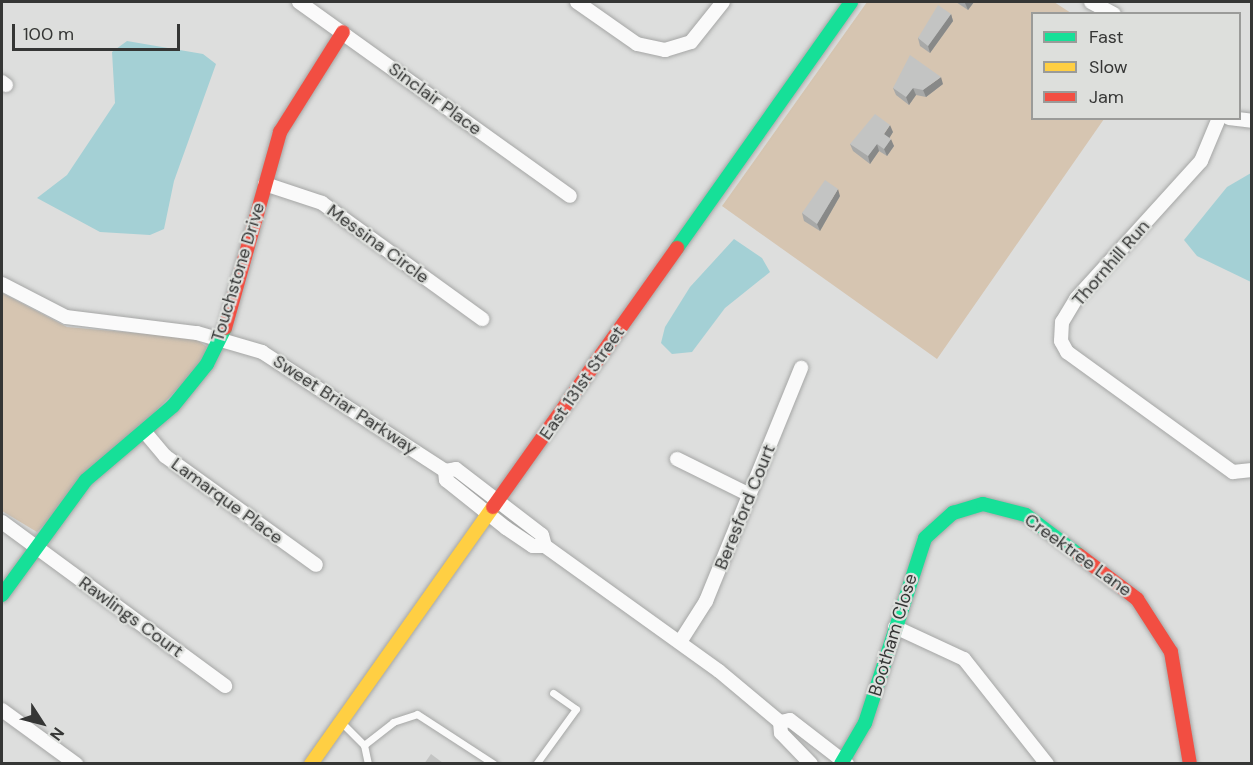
<!DOCTYPE html>
<style>
body{margin:0}
#map{position:relative;width:1253px;height:765px;overflow:hidden;background:#dddedd;font-family:"DM Sans",sans-serif}
div>[style]{position:absolute}
.green>*{inset:0;background:#d6c5b1}
.water>*{inset:0;background:#a4d0d5}
.roads{filter:drop-shadow(0 0 2px #a5a6a5) drop-shadow(0 0 2px #a5a6a5)}
.lane>*{height:7px;margin:-3.5px;padding:0 3.5px;transform-origin:3.5px;border-radius:3.5px;background:#fafafa}
.street>*{height:14px;margin:-7px;padding:0 7px;transform-origin:7px;border-radius:7px;background:#fafafa}
.fast>*{height:14px;margin:-7px;padding:0 7px;transform-origin:7px;border-radius:7px;background:#16e098}
.slow>*{height:14px;margin:-7px;padding:0 7px;transform-origin:7px;border-radius:7px;background:#ffcf43}
.jam>*{height:14px;margin:-7px;padding:0 7px;transform-origin:7px;border-radius:7px;background:#f24e42}
.wall>*{inset:0;background:#a8a9a8}
.shaded-wall>*{inset:0;background:#888988}
.building>*{inset:0;background:#c3c4c3}
span{translate:-50% -50%;white-space:nowrap;text-align:center;line-height:1.15;-webkit-text-stroke:4.5px #dddfdc;paint-order:stroke}
.street-label{font-size:18px;color:#353635}
.frame{position:absolute;inset:0;border:3px solid #353635;pointer-events:none}
.legend{position:absolute;left:1031px;top:12px;width:210px;height:108px;box-sizing:border-box;background:#dddfdc;border:2px solid #9a9b99;margin:0;padding:8px 10px;list-style:none;font-size:18px;color:#353635}
.legend li{display:flex;align-items:center;gap:12px;height:30px}
.legend b{width:30px;border:2px solid #9a9b99}
.north{position:absolute;left:12px;top:693px;width:60px;height:60px;-webkit-text-stroke:4px #dddfdc;paint-order:stroke;rotate:126deg;font-size:16px;font-weight:700;line-height:24px;text-align:center;color:#353635}
.north::after{content:'';display:block;margin:auto;width:21px;height:27px;background:#353635;clip-path:polygon(50% 0,100% 100%,50% 72%,0 100%)}
.scale{position:absolute;left:12px;top:24px;width:168px;height:27px;box-sizing:border-box;border:3px solid #353635;border-top:0;padding-left:8px;font-size:18px;line-height:21px;white-space:nowrap;color:#353635;-webkit-text-stroke:4px #dddfdc;paint-order:stroke}
</style>
<div id="map">
<div class="green">
<div style="clip-path:polygon(867px 2px,1054px 2px,1071px 13px,1032px 14px,1032px 118px,1104px 119px,937px 359px,722px 206px)"></div>
<div style="clip-path:polygon(2px 293px,67px 327px,194px 338px,207px 347px,200px 366px,37px 532px,2px 511px)"></div>
</div>
<div class="water">
<div style="clip-path:polygon(127px 41px,203px 54px,216px 64px,174px 181px,164px 229px,150px 235px,100px 232px,37px 198px,67px 175px,115px 103px,112px 52px)"></div>
<div style="clip-path:polygon(1251px 173px,1252px 173px,1251px 282px,1197px 256px,1184px 240px,1227px 187px)"></div>
<div style="clip-path:polygon(734px 239px,762px 258px,770px 272px,725px 308px,692px 352px,672px 354px,661px 343px,665px 327px,690px 287px)"></div>
</div>
<div class="roads">
<div class="lane">
<div style="left:343px;top:724px;width:30px;rotate:45deg"></div>
<div style="left:364px;top:745px;width:19px;rotate:78deg"></div>
<div style="left:364px;top:745px;width:37px;rotate:-38deg"></div>
<div style="left:393px;top:722px;width:25px;rotate:-18deg"></div>
<div style="left:417px;top:714px;width:92px;rotate:33deg"></div>
<div style="left:536px;top:764px;width:68px;rotate:-54deg"></div>
<div style="left:576px;top:709px;width:28px;rotate:-145deg"></div>
</div>
<div class="street">
<div style="left:299px;top:2px;width:333px;rotate:35.6deg"></div>
<div style="left:577px;top:2px;width:73px;rotate:35deg"></div>
<div style="left:637px;top:44px;width:29px;rotate:12deg"></div>
<div style="left:665px;top:50px;width:27px;rotate:-17deg"></div>
<div style="left:691px;top:42px;width:51px;rotate:-51.3deg"></div>
<div style="left:1091px;top:2px;width:26px;rotate:28deg"></div>
<div style="left:2px;top:82px;width:5px;rotate:37deg"></div>
<div style="left:1219px;top:118px;width:47px;rotate:112.7deg"></div>
<div style="left:1201px;top:161px;width:186px;rotate:132.2deg"></div>
<div style="left:1076px;top:299px;width:27px;rotate:121deg"></div>
<div style="left:1062px;top:322px;width:19px;rotate:93deg"></div>
<div style="left:1061px;top:341px;width:13px;rotate:61deg"></div>
<div style="left:1067px;top:352px;width:205px;rotate:35.9deg"></div>
<div style="left:1233px;top:472px;width:19px;rotate:-6deg"></div>
<div style="left:1229px;top:118px;width:23px;rotate:7deg"></div>
<div style="left:265px;top:184px;width:60px;rotate:18.4deg"></div>
<div style="left:322px;top:203px;width:198px;rotate:35.9deg"></div>
<div style="left:2px;top:284px;width:72px;rotate:27.3deg"></div>
<div style="left:66px;top:317px;width:132px;rotate:7deg"></div>
<div style="left:197px;top:333px;width:68px;rotate:16.3deg"></div>
<div style="left:262px;top:352px;width:218px;rotate:33deg"></div>
<div style="left:445px;top:471px;width:11px;rotate:-10deg"></div>
<div style="left:456px;top:469px;width:108px;rotate:37.5deg"></div>
<div style="left:542px;top:535px;width:11px;rotate:75deg"></div>
<div style="left:144px;top:431px;width:33px;rotate:50deg"></div>
<div style="left:165px;top:456px;width:186px;rotate:35.8deg"></div>
<div style="left:677px;top:459px;width:81px;rotate:26.3deg"></div>
<div style="left:445px;top:471px;width:9px;rotate:84deg"></div>
<div style="left:446px;top:480px;width:77px;rotate:38.7deg"></div>
<div style="left:506px;top:528px;width:32px;rotate:34deg"></div>
<div style="left:533px;top:546px;width:12px"></div>
<div style="left:545px;top:546px;width:214px;rotate:35.7deg"></div>
<div style="left:719px;top:671px;width:80px;rotate:39.9deg"></div>
<div style="left:780px;top:722px;width:11px;rotate:85deg"></div>
<div style="left:781px;top:733px;width:43px;rotate:45.9deg"></div>
<div style="left:2px;top:522px;width:277px;rotate:36.3deg"></div>
<div style="left:895px;top:627px;width:76px;rotate:24.9deg"></div>
<div style="left:964px;top:659px;width:134px;rotate:51.7deg"></div>
<div style="left:680px;top:642px;width:49px;rotate:-57.6deg"></div>
<div style="left:706px;top:601px;width:252px;rotate:-67.8deg"></div>
<div style="left:2px;top:710px;width:92px;rotate:36.1deg"></div>
<div style="left:780px;top:722px;width:10px;rotate:-11deg"></div>
<div style="left:790px;top:720px;width:72px;rotate:37.7deg"></div>
</div>
<div class="fast">
<div style="left:677px;top:248px;width:301px;rotate:-54.7deg"></div>
<div style="left:2px;top:595px;width:142px;rotate:-53.9deg"></div>
<div style="left:86px;top:480px;width:114px;rotate:-40.4deg"></div>
<div style="left:173px;top:406px;width:54px;rotate:-51deg"></div>
<div style="left:207px;top:364px;width:40px;rotate:-63.4deg"></div>
<div style="left:841px;top:764px;width:48px;rotate:-59.7deg"></div>
<div style="left:865px;top:723px;width:194px;rotate:-72deg"></div>
<div style="left:925px;top:538px;width:38px;rotate:-42deg"></div>
<div style="left:953px;top:513px;width:31px;rotate:-17deg"></div>
<div style="left:983px;top:504px;width:44px;rotate:14.3deg"></div>
<div style="left:1026px;top:515px;width:66px;rotate:37deg"></div>
</div>
<div class="slow">
<div style="left:311px;top:764px;width:315px;rotate:-54.7deg"></div>
</div>
<div class="jam">
<div style="left:225px;top:328px;width:204px;rotate:-74.3deg"></div>
<div style="left:280px;top:132px;width:118px;rotate:-57.8deg"></div>
<div style="left:493px;top:507px;width:318px;rotate:-54.6deg"></div>
<div style="left:1079px;top:555px;width:73px;rotate:37.2deg"></div>
<div style="left:1137px;top:599px;width:63px;rotate:57.3deg"></div>
<div style="left:1171px;top:652px;width:114px;rotate:80.4deg"></div>
</div>
</div>
<div class="wall">
<div style="clip-path:polygon(956px 2px,974px 2px,968px 10px)"></div>
<div style="clip-path:polygon(951px 14px,953px 21px,930px 53px,920px 46px,918px 38px)"></div>
<div style="clip-path:polygon(943px 84px,926px 97px,916px 95px,909px 105px,896px 95px,893px 88px)"></div>
<div style="clip-path:polygon(893px 132px,889px 138px,894px 146px,887px 156px,879px 151px,870px 164px,853px 151px,850px 144px)"></div>
<div style="clip-path:polygon(840px 196px,820px 231px,804px 221px,802px 213px)"></div>
</div>
<div class="shaded-wall">
<div style="clip-path:polygon(966px 2px,974px 2px,968px 10px,965px 3px)"></div>
<div style="clip-path:polygon(951px 14px,953px 21px,930px 53px,928px 46px)"></div>
<div style="clip-path:polygon(941px 77px,943px 84px,926px 97px,923px 90px)"></div>
<div style="clip-path:polygon(913px 88px,916px 95px,909px 105px,906px 97px)"></div>
<div style="clip-path:polygon(890px 125px,893px 132px,887px 142px,884px 134px)"></div>
<div style="clip-path:polygon(891px 139px,894px 146px,887px 156px,884px 149px)"></div>
<div style="clip-path:polygon(877px 144px,879px 151px,870px 164px,868px 156px)"></div>
<div style="clip-path:polygon(838px 189px,840px 196px,820px 231px,817px 224px)"></div>
</div>
<div class="building">
<div style="clip-path:polygon(938px 5px,951px 14px,928px 46px,918px 38px)"></div>
<div style="clip-path:polygon(910px 55px,941px 77px,923px 90px,913px 88px,906px 97px,893px 88px)"></div>
<div style="clip-path:polygon(875px 114px,890px 125px,884px 134px,891px 139px,884px 149px,877px 144px,868px 156px,850px 144px)"></div>
<div style="clip-path:polygon(825px 180px,838px 189px,817px 224px,802px 213px)"></div>
<div style="clip-path:polygon(431px 754px,443px 763px,443px 764px,424px 764px)"></div>
</div>
<div class="street-label">
<span style="left:435px;top:99px;rotate:36deg">Sinclair Place</span>
<span style="left:378px;top:244px;rotate:36deg">Messina Circle</span>
<span style="left:1111px;top:263px;rotate:-49deg">Thornhill Run</span>
<span style="left:238px;top:272px;rotate:-73deg">Touchstone Drive</span>
<span style="left:582px;top:383px;rotate:-55deg">East 131st Street</span>
<span style="left:345px;top:405px;rotate:33deg">Sweet Briar Parkway</span>
<span style="left:227px;top:501px;rotate:36deg">Lamarque Place</span>
<span style="left:745px;top:507px;rotate:-68deg">Beresford Court</span>
<span style="left:1078px;top:555px;rotate:36deg">Creektree Lane</span>
<span style="left:131px;top:617px;rotate:36deg">Rawlings Court</span>
<span style="left:893px;top:635px;rotate:-73deg">Bootham Close</span>
</div>
<div class="frame"></div>
<ul class="legend">
<li><b style="height:8px;background:#16e098"></b>Fast</li>
<li><b style="height:8px;background:#ffcf43"></b>Slow</li>
<li><b style="height:8px;background:#f24e42"></b>Jam</li>
</ul>
<div class="north">N</div>
<div class="scale">100 m</div>
</div>
